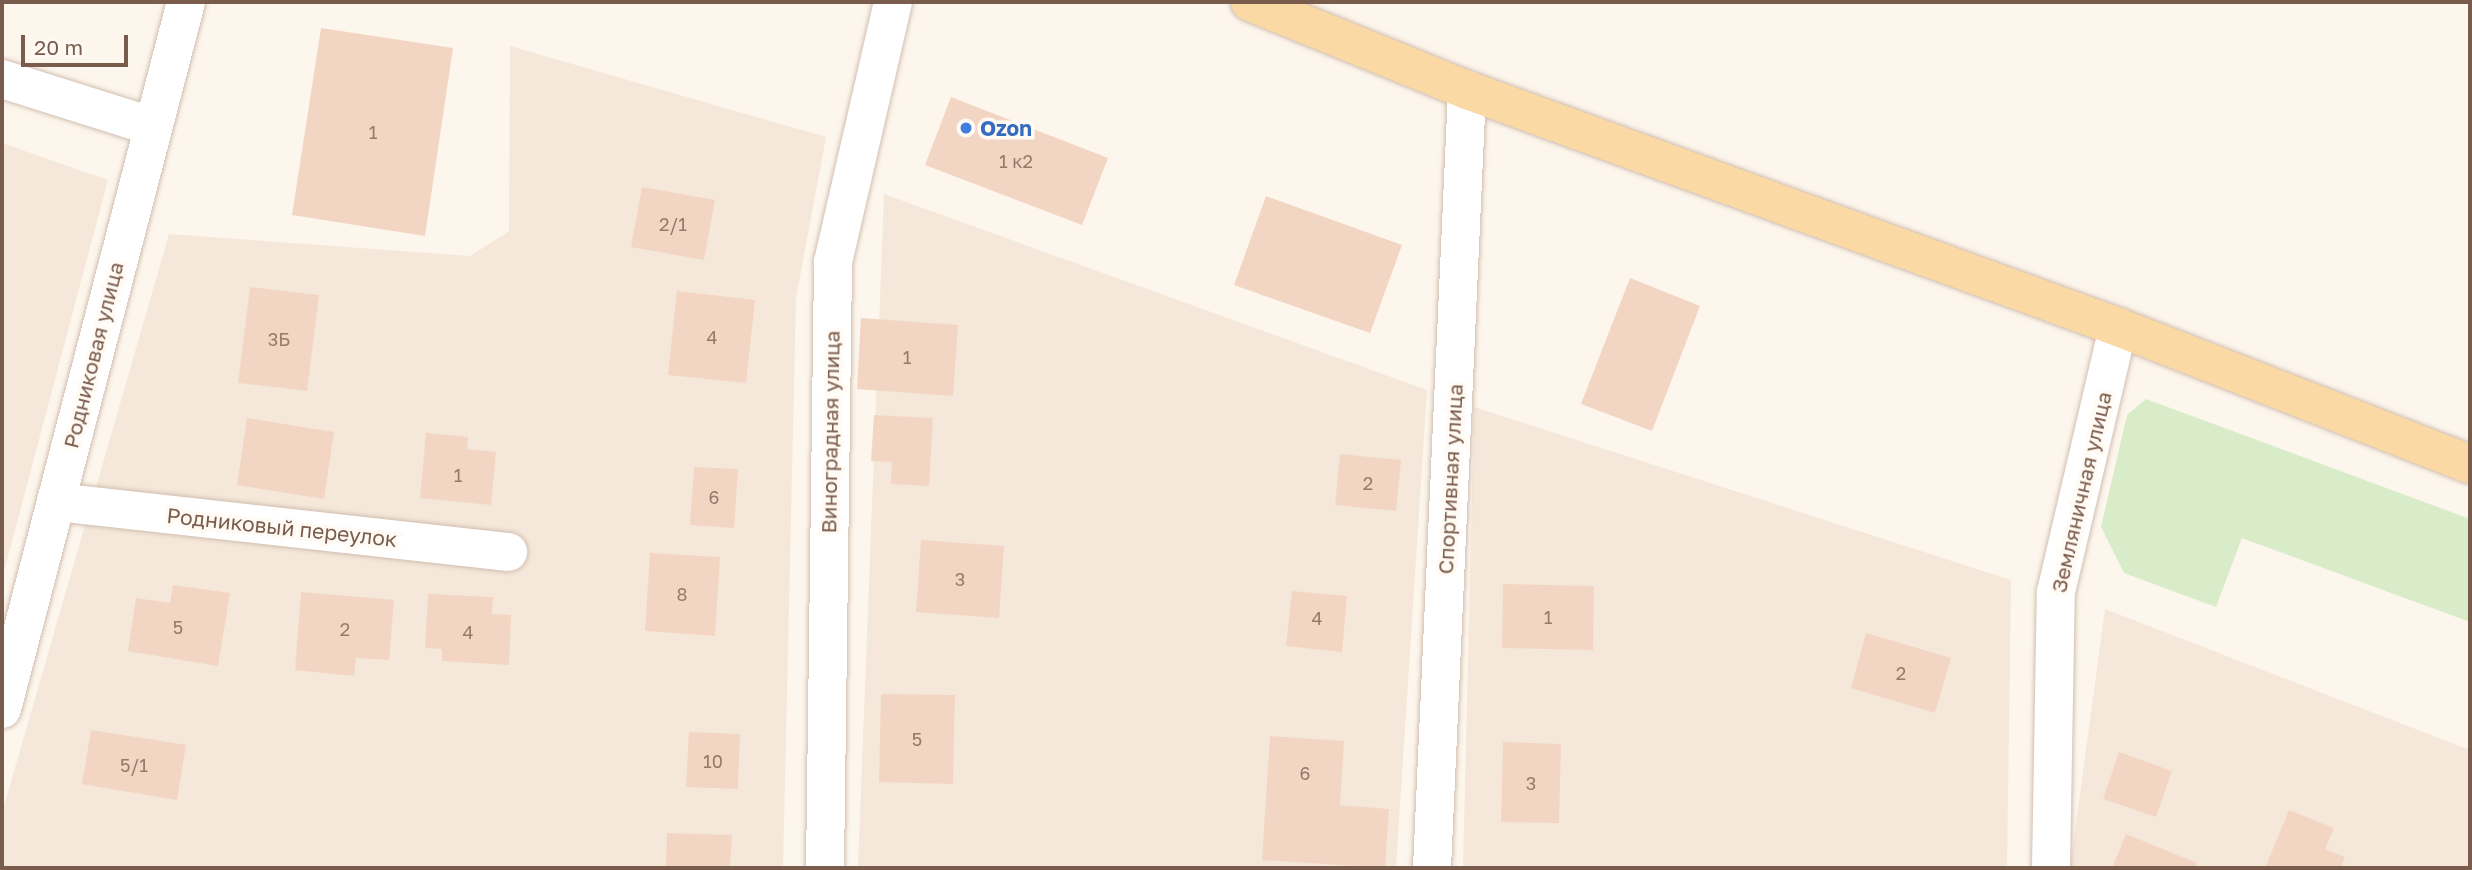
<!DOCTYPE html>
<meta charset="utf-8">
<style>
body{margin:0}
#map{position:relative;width:2472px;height:870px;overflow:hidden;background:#fdf6ec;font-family:"Golos Text",sans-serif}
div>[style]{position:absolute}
.residential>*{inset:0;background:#f5e8da}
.green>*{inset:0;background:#d8ecc9}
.building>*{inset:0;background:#f3d5c3}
.roads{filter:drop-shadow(0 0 2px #d1beb0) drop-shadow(0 0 2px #d1beb0)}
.minor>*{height:38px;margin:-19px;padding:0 19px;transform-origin:19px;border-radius:19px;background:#fff}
.major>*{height:38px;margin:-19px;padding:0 19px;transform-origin:19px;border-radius:19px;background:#fbd9a5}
.dots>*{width:19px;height:19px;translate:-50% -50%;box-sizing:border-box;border:4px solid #fffaf3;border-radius:50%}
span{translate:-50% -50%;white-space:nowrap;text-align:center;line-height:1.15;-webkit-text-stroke:7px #fffaf3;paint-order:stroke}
.number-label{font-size:18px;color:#987a6a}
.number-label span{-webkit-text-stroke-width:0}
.shop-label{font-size:21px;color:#366cbe;font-weight:700}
.left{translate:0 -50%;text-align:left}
.street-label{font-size:21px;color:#7a5c4d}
.frame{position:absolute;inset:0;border:4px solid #7a5c4d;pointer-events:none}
.scale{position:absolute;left:21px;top:35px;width:107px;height:32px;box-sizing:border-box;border:4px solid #7a5c4d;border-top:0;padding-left:9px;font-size:21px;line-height:24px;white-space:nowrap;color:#7a5c4d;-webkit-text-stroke:5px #fffaf3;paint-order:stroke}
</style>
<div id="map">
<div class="residential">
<div style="clip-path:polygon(510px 46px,826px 137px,796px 299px,783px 868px,2px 868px,2px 813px,169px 234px,470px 256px,509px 231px)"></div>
<div style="clip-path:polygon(2px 143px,108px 180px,2px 579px)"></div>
<div style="clip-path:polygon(884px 194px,1427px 390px,1396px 868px,858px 868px)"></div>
<div style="clip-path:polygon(1474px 407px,2011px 580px,2007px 868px,1463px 868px)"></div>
<div style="clip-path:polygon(2105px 609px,2470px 750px,2470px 868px,2070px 868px)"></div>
</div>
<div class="green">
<div style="clip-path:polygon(2146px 399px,2470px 519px,2470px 622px,2242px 538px,2216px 607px,2124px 573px,2101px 527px,2127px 415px)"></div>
</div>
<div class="building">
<div style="clip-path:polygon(321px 28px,453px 48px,425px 236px,292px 215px)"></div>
<div style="clip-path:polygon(951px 97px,1108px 158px,1082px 225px,925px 165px)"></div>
<div style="clip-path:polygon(642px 187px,715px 200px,704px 260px,631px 247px)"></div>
<div style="clip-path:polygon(1266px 196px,1402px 245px,1370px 333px,1234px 285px)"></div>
<div style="clip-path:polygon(1630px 278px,1700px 306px,1652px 431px,1581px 404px)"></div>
<div style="clip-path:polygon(250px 287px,319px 295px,307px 391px,238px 383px)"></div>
<div style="clip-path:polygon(677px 291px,755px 300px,746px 383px,668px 375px)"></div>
<div style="clip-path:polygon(861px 318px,958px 325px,953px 396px,857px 389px)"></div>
<div style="clip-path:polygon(874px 415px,933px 418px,929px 486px,891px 484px,892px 462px,871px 461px)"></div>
<div style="clip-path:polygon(247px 418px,334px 432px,324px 499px,237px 485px)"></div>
<div style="clip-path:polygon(426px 433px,468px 437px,467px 449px,496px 452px,491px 505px,420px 498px)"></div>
<div style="clip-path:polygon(1340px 454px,1401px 460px,1396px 511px,1335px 505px)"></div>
<div style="clip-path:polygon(694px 467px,738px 469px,734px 528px,690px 525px)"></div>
<div style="clip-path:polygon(921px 540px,1004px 546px,999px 618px,916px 612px)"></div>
<div style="clip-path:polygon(650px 553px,720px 557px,715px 636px,645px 631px)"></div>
<div style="clip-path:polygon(1503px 584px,1594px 586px,1593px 650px,1502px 648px)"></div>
<div style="clip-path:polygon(173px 585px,230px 593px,218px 666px,128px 651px,136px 598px,170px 603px)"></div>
<div style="clip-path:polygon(1292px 591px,1347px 596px,1342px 652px,1286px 646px)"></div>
<div style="clip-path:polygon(301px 592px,394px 600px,389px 660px,356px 658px,354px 676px,295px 670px)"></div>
<div style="clip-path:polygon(428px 594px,493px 597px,492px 614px,511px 615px,509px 665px,442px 661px,442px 649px,425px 648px)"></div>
<div style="clip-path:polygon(1866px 633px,1951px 658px,1935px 713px,1851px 688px)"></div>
<div style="clip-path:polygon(881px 694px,955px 695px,953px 784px,879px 782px)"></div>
<div style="clip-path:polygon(91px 730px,186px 745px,177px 800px,82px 784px)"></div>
<div style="clip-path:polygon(689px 732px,740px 734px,738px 789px,686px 787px)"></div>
<div style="clip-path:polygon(1270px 736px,1344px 741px,1340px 805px,1389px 809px,1385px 868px,1262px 860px)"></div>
<div style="clip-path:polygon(1503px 742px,1561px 744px,1559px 823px,1501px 822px)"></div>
<div style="clip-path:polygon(2119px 752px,2172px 771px,2156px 817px,2103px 799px)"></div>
<div style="clip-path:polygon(2289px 810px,2334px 828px,2325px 849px,2345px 857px,2341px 868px,2265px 868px)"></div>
<div style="clip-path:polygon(667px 833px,732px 835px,730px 868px,666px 868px)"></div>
<div style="clip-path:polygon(2126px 834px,2197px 863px,2195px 868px,2112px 868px)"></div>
</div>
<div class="roads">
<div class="minor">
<div style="left:2px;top:79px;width:156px;rotate:17.5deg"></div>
<div style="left:56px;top:502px;width:455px;rotate:6.3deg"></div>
<div style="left:2px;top:709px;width:731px;rotate:-75.41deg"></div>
<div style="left:825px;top:868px;width:606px;rotate:-89.24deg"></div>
<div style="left:833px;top:262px;width:267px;rotate:-77deg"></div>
<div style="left:1432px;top:868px;width:779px;rotate:-87.42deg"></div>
<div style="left:2051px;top:868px;width:276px;rotate:-89deg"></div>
<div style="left:2056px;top:592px;width:272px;rotate:-76.8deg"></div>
</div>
<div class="major">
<div style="left:1250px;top:2px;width:234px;rotate:22.1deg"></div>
<div style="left:1467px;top:90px;width:693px;rotate:20deg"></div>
<div style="left:2118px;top:327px;width:378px;rotate:21.3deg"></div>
</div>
</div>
<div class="dots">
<div style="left:966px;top:128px;background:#3f7fe0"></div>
</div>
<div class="number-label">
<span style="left:373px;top:132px">1</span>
<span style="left:1016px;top:161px">1 к2</span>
<span style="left:673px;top:224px">2/1</span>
<span style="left:712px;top:337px">4</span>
<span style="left:279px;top:339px">3Б</span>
<span style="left:907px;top:357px">1</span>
<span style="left:458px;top:475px">1</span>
<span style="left:1368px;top:483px">2</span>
<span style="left:714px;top:497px">6</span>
<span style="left:960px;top:579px">3</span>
<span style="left:682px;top:594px">8</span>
<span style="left:1548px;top:617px">1</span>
<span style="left:1317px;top:618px">4</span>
<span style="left:178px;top:627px">5</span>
<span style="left:345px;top:629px">2</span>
<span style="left:468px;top:632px">4</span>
<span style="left:1901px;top:673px">2</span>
<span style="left:917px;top:739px">5</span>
<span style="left:713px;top:761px">10</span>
<span style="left:134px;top:765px">5/1</span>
<span style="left:1305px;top:773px">6</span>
<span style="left:1531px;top:783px">3</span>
</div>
<div class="shop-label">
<span class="left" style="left:980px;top:128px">Ozon</span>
</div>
<div class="street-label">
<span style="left:93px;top:355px;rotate:-76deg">Родниковая улица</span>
<span style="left:830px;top:432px;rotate:-89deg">Виноградная улица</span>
<span style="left:1450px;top:479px;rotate:-87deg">Спортивная улица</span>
<span style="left:2081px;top:492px;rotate:-77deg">Земляничная улица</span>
<span style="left:282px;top:527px;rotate:6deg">Родниковый переулок</span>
</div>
<div class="frame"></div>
<div class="scale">20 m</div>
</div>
